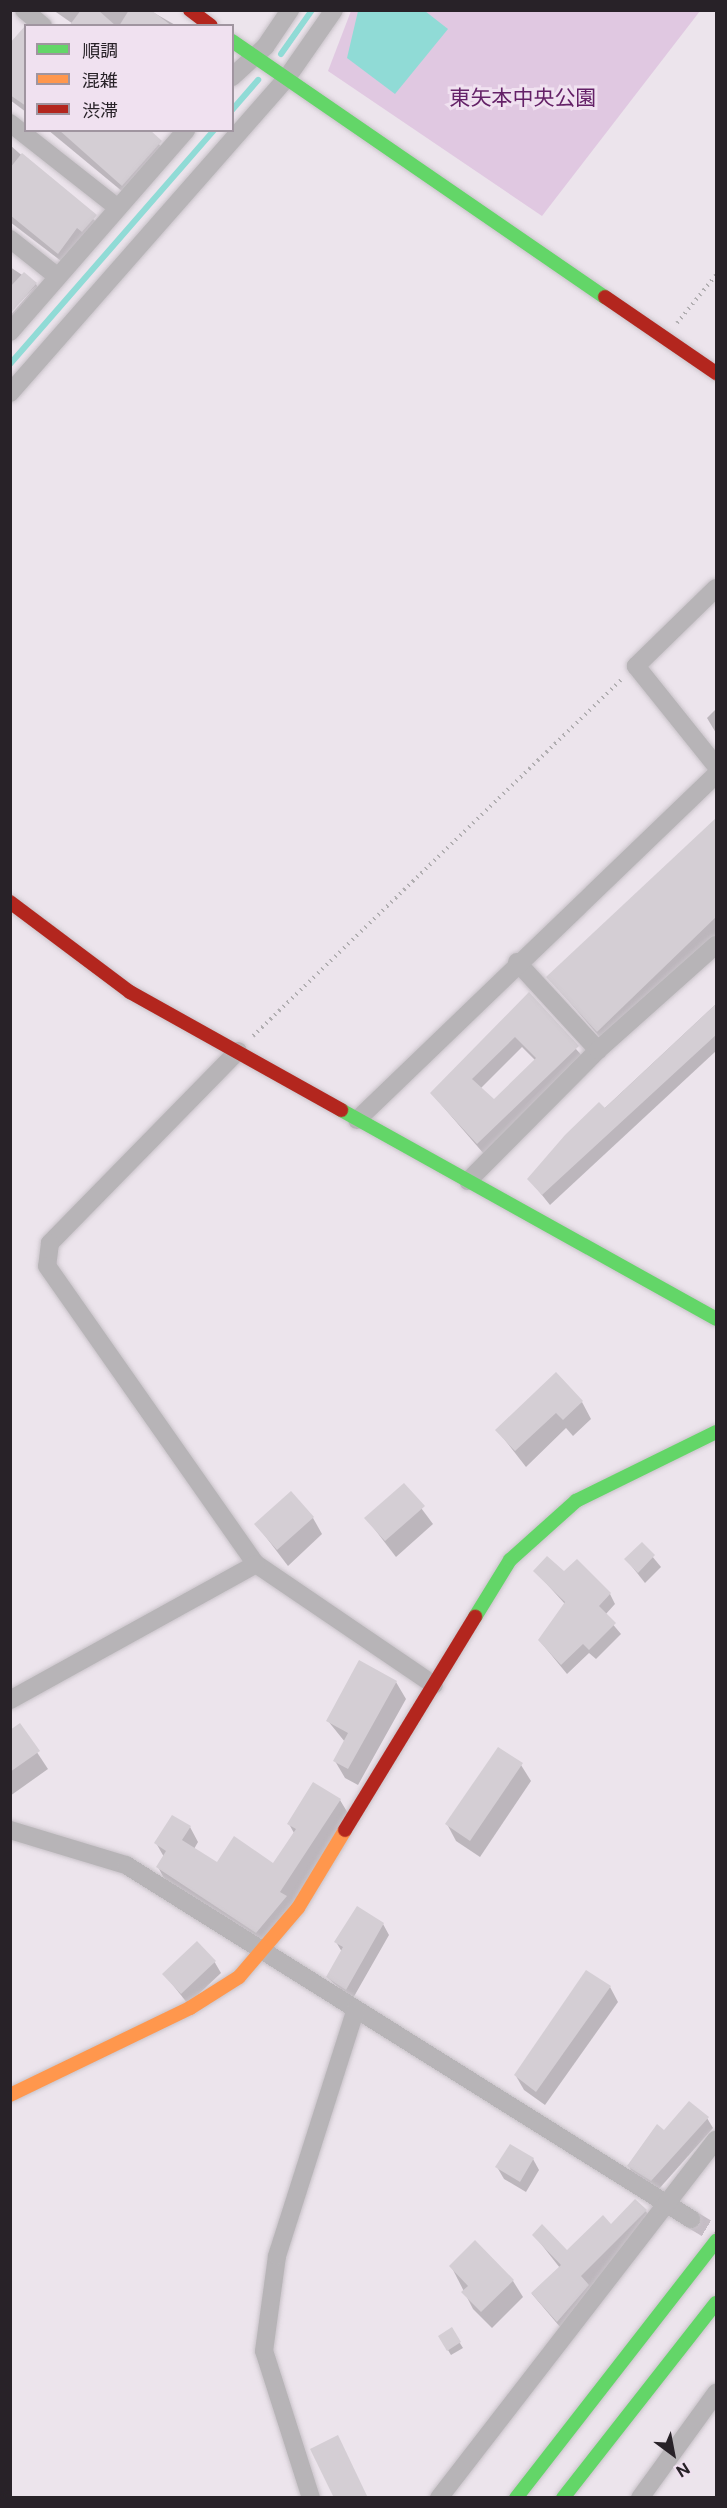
<!DOCTYPE html>
<meta charset="utf-8">
<style>
body{margin:0}
#map{position:relative;width:727px;height:2508px;overflow:hidden;background:#ece4ec;font-family:"Public Sans","Noto Sans JP",sans-serif}
div>[style]{position:absolute}
.green>*{inset:0;background:#e0c8e1}
.water>*{inset:0;background:#90dbd6}
.shadow>*{inset:0;background:#0003}
.stream>*{height:6px;margin:-3px;padding:0 3px;transform-origin:3px;border-radius:3px;background:#90dbd6}
.building>*{inset:0;background:#d4ced4}
.street-tunnel>*{height:18px;margin-top:-9px;transform-origin:0;background:repeating-linear-gradient(90deg,#c5bdc5 0 18px,transparent 0 27px)}
.path>*{height:4px;margin-top:-2px;transform-origin:0;background:repeating-linear-gradient(90deg,#b1aeb1 0 1.5px,transparent 0 6px)}
.roads{filter:drop-shadow(0 0 2px #c8c2c8) drop-shadow(0 0 2px #c8c2c8)}
.street>*{height:18px;margin:-9px;padding:0 9px;transform-origin:9px;border-radius:9px;background:#b7b4b7}
.fast>*{height:14px;margin:-7px;padding:0 7px;transform-origin:7px;border-radius:7px;background:#63d668}
.slow>*{height:14px;margin:-7px;padding:0 7px;transform-origin:7px;border-radius:7px;background:#ff974d}
.jam>*{height:14px;margin:-7px;padding:0 7px;transform-origin:7px;border-radius:7px;background:#b3261e}
span{translate:-50% -50%;white-space:nowrap;text-align:center;line-height:1.15;-webkit-text-stroke:6px #f0e1f0;paint-order:stroke}
.park-label{font-size:21px;color:#642167}
.frame{position:absolute;inset:0;border:12px solid #282228;pointer-events:none}
.legend{position:absolute;left:24px;top:24px;width:210px;height:108px;box-sizing:border-box;background:#f0e1f0;border:2px solid #a095a0;margin:0;padding:8px 10px;list-style:none;font-size:18px;color:#282228}
.legend li{display:flex;align-items:center;gap:12px;height:30px}
.legend b{width:30px;border:2px solid #a095a0}
.north{position:absolute;left:643px;top:2424px;width:60px;height:60px;-webkit-text-stroke:4px #f0e1f0;paint-order:stroke;rotate:148deg;font-size:16px;font-weight:700;line-height:24px;text-align:center;color:#282228}
.north::after{content:'';display:block;margin:auto;width:21px;height:27px;background:#282228;clip-path:polygon(50% 0,100% 100%,50% 72%,0 100%)}
</style>
<div id="map">
<div class="green">
<div style="clip-path:polygon(351px 11px,700px 11px,542px 216px,328px 71px)"></div>
</div>
<div class="water">
<div style="clip-path:polygon(358px 11px,425px 11px,448px 29px,395px 94px,347px 58px)"></div>
</div>
<div class="shadow">
<div style="clip-path:polygon(53px 10px,149px 10px,177px 26px,76px 26px)"></div>
<div style="clip-path:polygon(26px 35px,26px 112px,10px 100px,10px 45px)"></div>
<div style="clip-path:polygon(48px 130px,146px 130px,167px 153px,129px 197px)"></div>
<div style="clip-path:polygon(10px 145px,102px 227px,65px 264px,10px 222px)"></div>
<div style="clip-path:polygon(10px 267px,36px 284px,42px 295px,10px 332px,10px 316px,36px 286px,10px 312px)"></div>
<div style="clip-path:polygon(716px 709px,716px 733px,707px 718px)"></div>
<div style="clip-path:polygon(716px 819px,716px 936px,604px 1042px,548px 977px)"></div>
<div style="clip-path:polygon(evenodd,528px 995px,584px 1058px,484px 1154px,432px 1094px,528px 995px,522px 1047px,535px 1060px,494px 1101px,480px 1089px,522px 1047px)"></div>
<div style="clip-path:polygon(716px 1004px,716px 1051px,550px 1205px,529px 1179px)"></div>
<div style="clip-path:polygon(582px 1402px,591px 1419px,573px 1436px,566px 1428px,526px 1467px,497px 1430px)"></div>
<div style="clip-path:polygon(404px 1485px,433px 1524px,396px 1557px,366px 1518px)"></div>
<div style="clip-path:polygon(313px 1518px,322px 1534px,288px 1566px,256px 1524px)"></div>
<div style="clip-path:polygon(642px 1544px,661px 1567px,645px 1583px,626px 1559px)"></div>
<div style="clip-path:polygon(535px 1571px,564px 1574px,610px 1594px,615px 1604px,605px 1615px,621px 1634px,596px 1659px,589px 1653px,567px 1674px,539px 1640px,565px 1604px)"></div>
<div style="clip-path:polygon(396px 1682px,406px 1699px,358px 1785px,345px 1778px,335px 1761px,345px 1742px,328px 1721px)"></div>
<div style="clip-path:polygon(19px 1725px,48px 1769px,10px 1796px,10px 1732px)"></div>
<div style="clip-path:polygon(521px 1765px,531px 1781px,480px 1857px,456px 1841px,447px 1824px)"></div>
<div style="clip-path:polygon(314px 1784px,340px 1800px,349px 1815px,265px 1947px,166px 1882px,158px 1867px,164px 1857px,156px 1843px,190px 1827px,198px 1842px,194px 1849px,218px 1864px,273px 1865px,294px 1833px,289px 1824px)"></div>
<div style="clip-path:polygon(383px 1924px,389px 1935px,352px 2000px,327px 1977px,342px 1952px,336px 1942px)"></div>
<div style="clip-path:polygon(214px 1961px,221px 1973px,188px 2004px,164px 1974px)"></div>
<div style="clip-path:polygon(610px 1987px,618px 2002px,545px 2105px,524px 2090px,516px 2076px)"></div>
<div style="clip-path:polygon(707px 2118px,713px 2128px,658px 2190px,634px 2176px,629px 2166px)"></div>
<div style="clip-path:polygon(533px 2159px,539px 2170px,526px 2192px,504px 2179px,497px 2167px)"></div>
<div style="clip-path:polygon(646px 2211px,653px 2225px,566px 2334px,532px 2294px,560px 2268px,534px 2235px,567px 2252px)"></div>
<div style="clip-path:polygon(451px 2266px,513px 2281px,523px 2297px,492px 2328px,473px 2309px)"></div>
<div style="clip-path:polygon(451px 2329px,463px 2348px,451px 2355px,440px 2337px)"></div>
</div>
<div class="stream">
<div style="left:281px;top:54px;width:54px;rotate:-54.8deg"></div>
<div style="left:232px;top:110px;width:40px;rotate:-49deg"></div>
<div style="left:10px;top:364px;width:310px;rotate:-48.9deg"></div>
</div>
<div class="building">
<div style="clip-path:polygon(81px 10px,98px 10px,116px 26px,69px 26px)"></div>
<div style="clip-path:polygon(129px 10px,151px 10px,172px 26px,119px 26px)"></div>
<div style="clip-path:polygon(25px 26px,26px 26px,26px 106px,10px 95px,10px 43px)"></div>
<div style="clip-path:polygon(59px 130px,150px 130px,162px 141px,122px 186px)"></div>
<div style="clip-path:polygon(22px 153px,97px 215px,82px 232px,77px 228px,58px 254px,10px 215px,10px 168px)"></div>
<div style="clip-path:polygon(24px 272px,37px 283px,10px 314px,10px 287px)"></div>
<div style="clip-path:polygon(717px 817px,717px 916px,597px 1032px,546px 977px)"></div>
<div style="clip-path:polygon(evenodd,529px 992px,579px 1046px,477px 1144px,430px 1093px,529px 992px,515px 1037px,536px 1058px,494px 1099px,472px 1079px,515px 1037px)"></div>
<div style="clip-path:polygon(717px 1003px,717px 1034px,542px 1195px,527px 1179px,565px 1135px,599px 1102px,605px 1108px)"></div>
<div style="clip-path:polygon(556px 1372px,583px 1401px,563px 1420px,556px 1413px,515px 1451px,495px 1430px)"></div>
<div style="clip-path:polygon(404px 1483px,425px 1506px,385px 1541px,364px 1518px)"></div>
<div style="clip-path:polygon(291px 1491px,314px 1517px,277px 1550px,254px 1524px)"></div>
<div style="clip-path:polygon(642px 1542px,655px 1555px,638px 1573px,624px 1559px)"></div>
<div style="clip-path:polygon(547px 1556px,564px 1571px,577px 1559px,611px 1593px,599px 1606px,616px 1623px,589px 1650px,583px 1644px,561px 1665px,538px 1640px,565px 1602px,533px 1571px)"></div>
<div style="clip-path:polygon(359px 1660px,397px 1681px,348px 1769px,333px 1761px,348px 1733px,326px 1721px)"></div>
<div style="clip-path:polygon(20px 1723px,40px 1751px,10px 1772px,10px 1730px)"></div>
<div style="clip-path:polygon(498px 1747px,523px 1763px,470px 1841px,445px 1824px)"></div>
<div style="clip-path:polygon(313px 1782px,341px 1799px,280px 1892px,287px 1896px,256px 1933px,156px 1867px,166px 1851px,154px 1843px,172px 1815px,191px 1826px,182px 1840px,217px 1862px,234px 1836px,273px 1863px,296px 1829px,287px 1824px)"></div>
<div style="clip-path:polygon(357px 1906px,384px 1923px,346px 1990px,326px 1977px,343px 1947px,334px 1942px)"></div>
<div style="clip-path:polygon(197px 1941px,216px 1961px,181px 1994px,162px 1974px)"></div>
<div style="clip-path:polygon(586px 1970px,611px 1986px,536px 2092px,514px 2075px)"></div>
<div style="clip-path:polygon(689px 2101px,709px 2117px,651px 2181px,627px 2166px,657px 2124px,664px 2130px)"></div>
<div style="clip-path:polygon(510px 2144px,534px 2158px,520px 2182px,495px 2167px)"></div>
<div style="clip-path:polygon(635px 2199px,647px 2210px,581px 2276px,589px 2285px,557px 2322px,531px 2293px,561px 2265px,532px 2235px,542px 2224px,567px 2250px,603px 2215px,611px 2224px)"></div>
<div style="clip-path:polygon(475px 2240px,514px 2280px,481px 2312px,461px 2292px,468px 2286px,449px 2266px)"></div>
<div style="clip-path:polygon(452px 2327px,461px 2342px,447px 2351px,438px 2336px)"></div>
<div style="clip-path:polygon(338px 2435px,368px 2498px,334px 2498px,310px 2449px)"></div>
</div>
<div class="street-tunnel">
<div style="left:691px;top:2219px;width:29px;rotate:31deg"></div>
</div>
<div class="path">
<div style="left:677px;top:323px;width:62px;rotate:-50.9deg"></div>
<div style="left:253px;top:1036px;width:515px;rotate:-44.06deg"></div>
</div>
<div class="roads">
<div class="street">
<div style="left:24px;top:10px;width:25px;rotate:40deg"></div>
<div style="left:232px;top:77px;width:45px;rotate:-42.3deg"></div>
<div style="left:265px;top:47px;width:45px;rotate:-56deg"></div>
<div style="left:10px;top:123px;width:137px;rotate:38.2deg"></div>
<div style="left:10px;top:239px;width:61px;rotate:38.4deg"></div>
<div style="left:10px;top:332px;width:268px;rotate:-48.9deg"></div>
<div style="left:10px;top:393px;width:418px;rotate:-48.7deg"></div>
<div style="left:286px;top:79px;width:84px;rotate:-55.2deg"></div>
<div style="left:716px;top:588px;width:112px;rotate:135.7deg"></div>
<div style="left:636px;top:666px;width:128px;rotate:51.3deg"></div>
<div style="left:517px;top:962px;width:120px;rotate:47.4deg"></div>
<div style="left:238px;top:1051px;width:269px;rotate:134.4deg"></div>
<div style="left:50px;top:1243px;width:23px;rotate:97deg"></div>
<div style="left:47px;top:1266px;width:364px;rotate:55deg"></div>
<div style="left:256px;top:1564px;width:215px;rotate:34.2deg"></div>
<div style="left:357px;top:1120px;width:499px;rotate:-43.9deg"></div>
<div style="left:468px;top:1181px;width:185px;rotate:-45.2deg"></div>
<div style="left:598px;top:1050px;width:158px;rotate:-41.7deg"></div>
<div style="left:10px;top:1700px;width:281px;rotate:-28.9deg"></div>
<div style="left:10px;top:1830px;width:121px;rotate:16.8deg"></div>
<div style="left:126px;top:1865px;width:667px;rotate:32.07deg"></div>
<div style="left:311px;top:2498px;width:154px;rotate:-107.7deg"></div>
<div style="left:264px;top:2351px;width:96px;rotate:-82.2deg"></div>
<div style="left:277px;top:2256px;width:259px;rotate:-72.3deg"></div>
<div style="left:439px;top:2498px;width:453px;rotate:-52.3deg"></div>
<div style="left:640px;top:2498px;width:130px;rotate:-54.1deg"></div>
</div>
<div class="fast">
<div style="left:232px;top:41px;width:452px;rotate:34.5deg"></div>
<div style="left:341px;top:1110px;width:429px;rotate:29.1deg"></div>
<div style="left:475px;top:1617px;width:67px;rotate:-58.4deg"></div>
<div style="left:510px;top:1560px;width:89px;rotate:-41.8deg"></div>
<div style="left:576px;top:1501px;width:156px;rotate:-26.2deg"></div>
<div style="left:516px;top:2498px;width:326px;rotate:-52.1deg"></div>
<div style="left:563px;top:2498px;width:248px;rotate:-51.9deg"></div>
</div>
<div class="slow">
<div style="left:10px;top:2095px;width:200px;rotate:-25.8deg"></div>
<div style="left:190px;top:2008px;width:58px;rotate:-32.3deg"></div>
<div style="left:239px;top:1977px;width:91px;rotate:-49.5deg"></div>
<div style="left:298px;top:1908px;width:91px;rotate:-58.9deg"></div>
</div>
<div class="jam">
<div style="left:190px;top:10px;width:26px;rotate:37deg"></div>
<div style="left:605px;top:297px;width:135px;rotate:34.4deg"></div>
<div style="left:10px;top:902px;width:150px;rotate:36.9deg"></div>
<div style="left:130px;top:992px;width:242px;rotate:29.2deg"></div>
<div style="left:345px;top:1830px;width:250px;rotate:-58.6deg"></div>
</div>
</div>
<div class="park-label">
<span style="left:523px;top:98px">東矢本中央公園</span>
</div>
<div class="frame"></div>
<ul class="legend">
<li><b style="height:8px;background:#63d668"></b>順調</li>
<li><b style="height:8px;background:#ff974d"></b>混雑</li>
<li><b style="height:8px;background:#b3261e"></b>渋滞</li>
</ul>
<div class="north">N</div>
</div>
